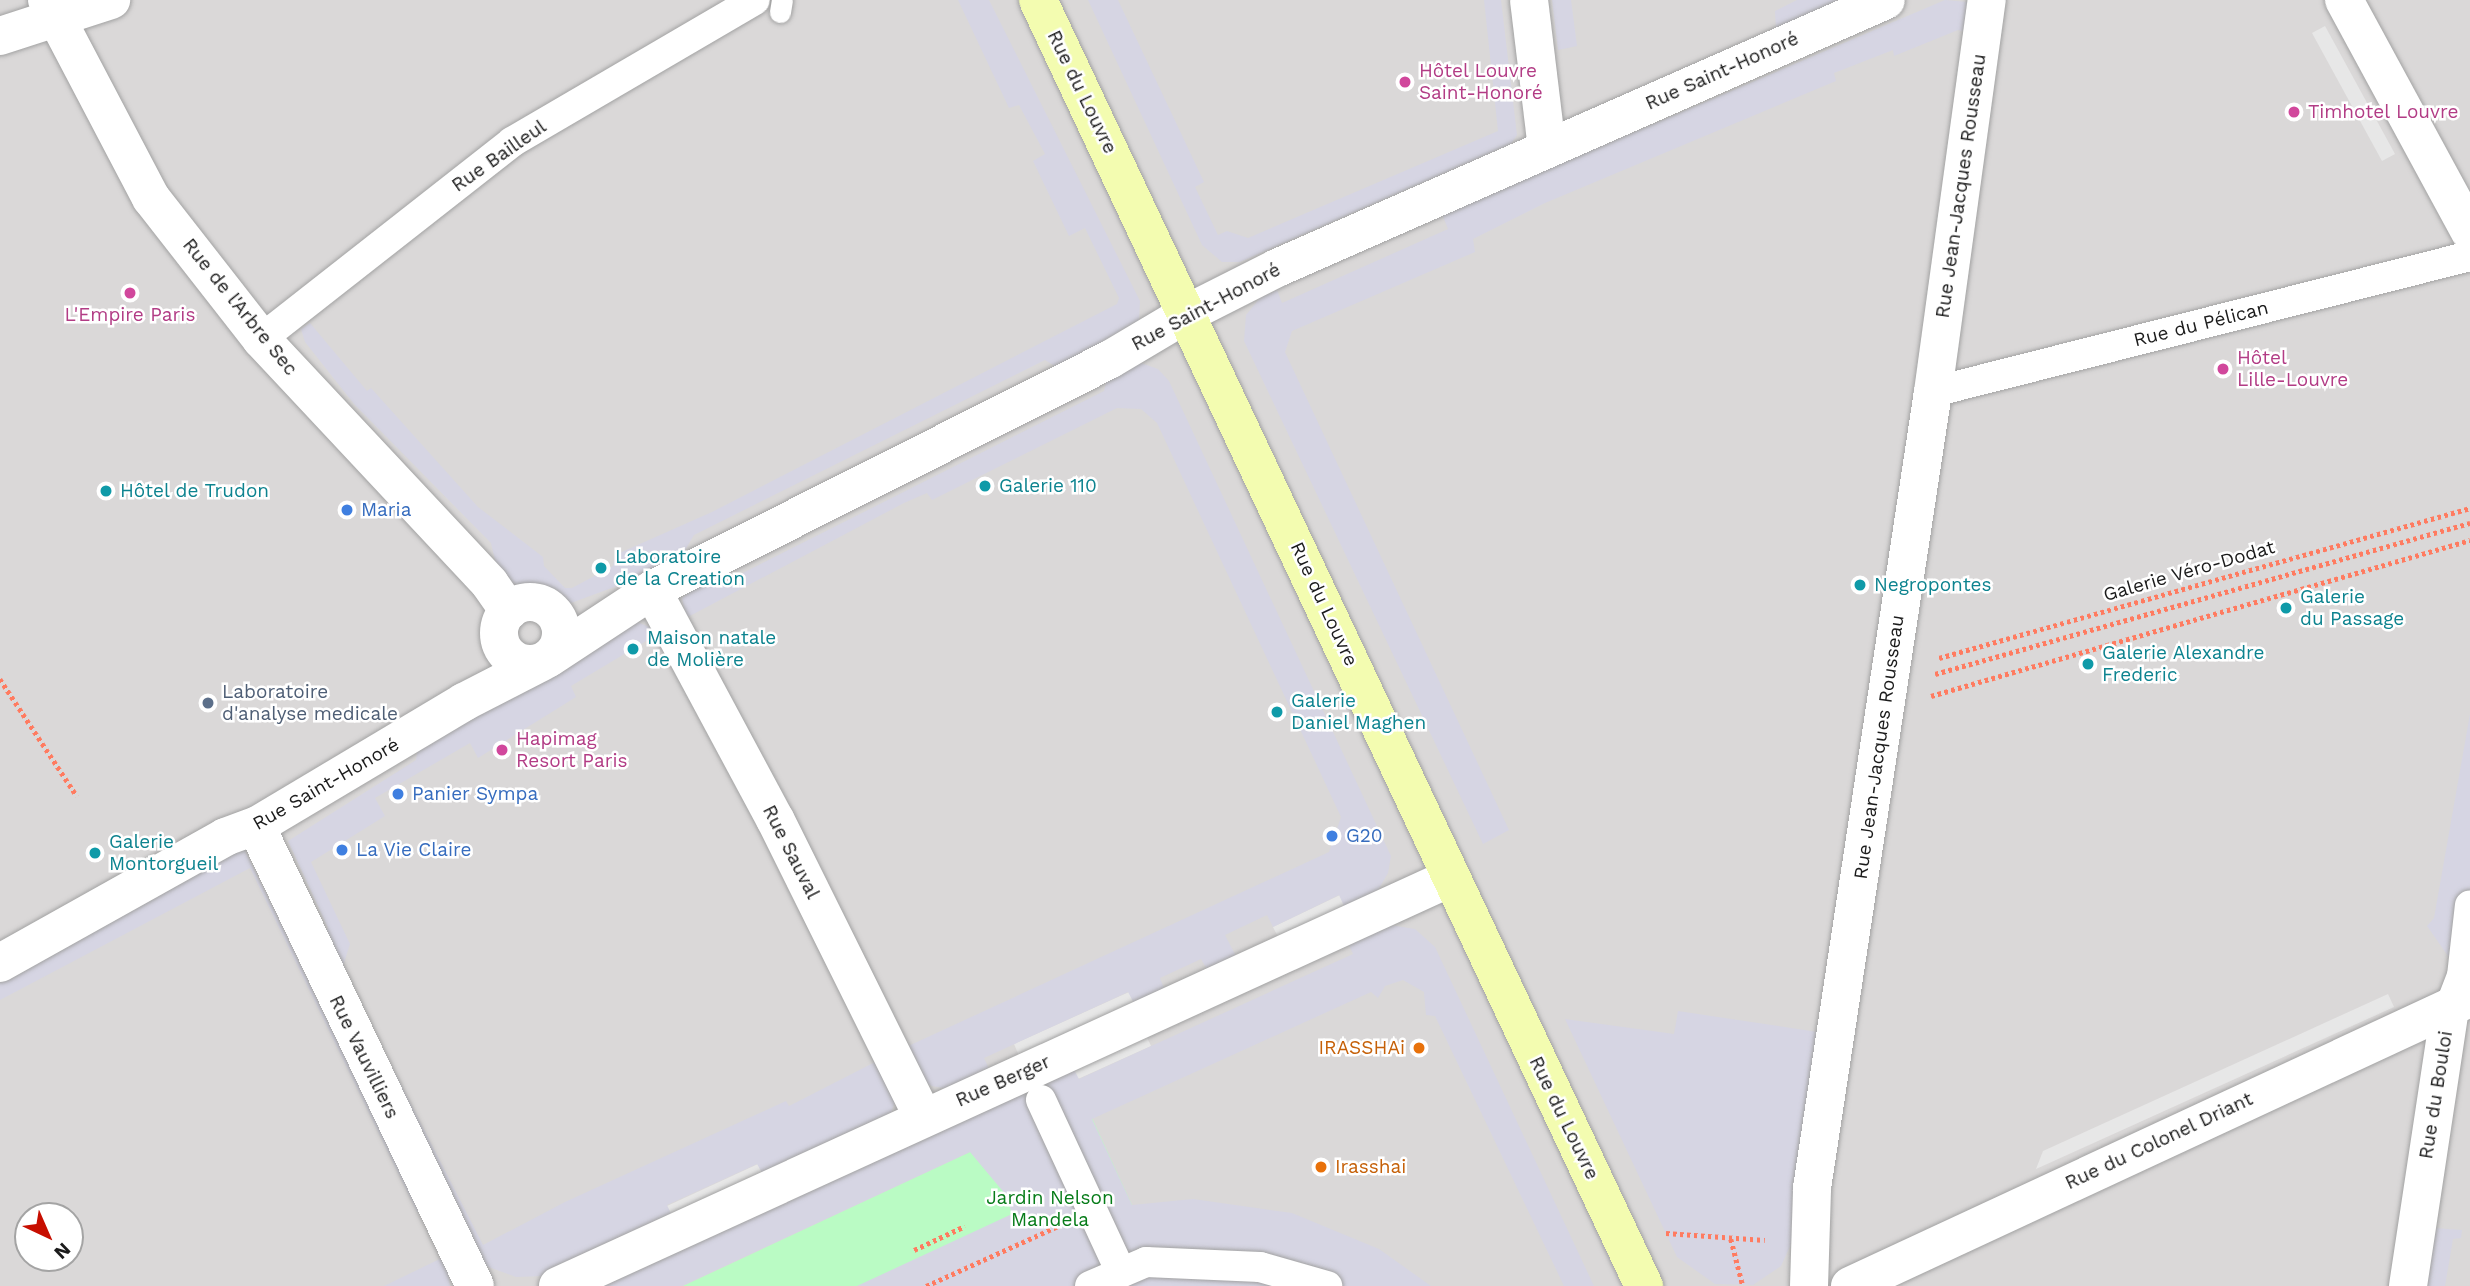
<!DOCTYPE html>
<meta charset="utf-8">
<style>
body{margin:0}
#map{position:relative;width:2470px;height:1286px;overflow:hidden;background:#eeeae0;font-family:"Work Sans",sans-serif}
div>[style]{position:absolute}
.residential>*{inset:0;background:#dad8d8}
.park>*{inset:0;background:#bafbc4}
.parking>*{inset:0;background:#e7e7e7}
.plaza>*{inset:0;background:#d6d5e3}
.path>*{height:4.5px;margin-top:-2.25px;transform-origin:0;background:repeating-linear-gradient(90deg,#ff7b60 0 3.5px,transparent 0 7px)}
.roads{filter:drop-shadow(0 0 2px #a2a2a2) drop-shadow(0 0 2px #a2a2a2)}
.service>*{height:21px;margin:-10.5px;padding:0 10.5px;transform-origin:10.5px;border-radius:10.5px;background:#fff}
.pedestrian>*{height:30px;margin:-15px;padding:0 15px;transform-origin:15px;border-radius:15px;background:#fff}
.minor>*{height:38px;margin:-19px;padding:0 19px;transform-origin:19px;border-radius:19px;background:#fff}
.minor>.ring{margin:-19px;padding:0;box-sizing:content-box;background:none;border:38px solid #fff;border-radius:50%}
.tertiary>*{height:38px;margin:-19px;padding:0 19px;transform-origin:19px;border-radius:19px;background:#fff}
.secondary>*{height:38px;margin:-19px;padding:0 19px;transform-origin:19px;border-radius:19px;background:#f3fcb0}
.dots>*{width:19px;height:19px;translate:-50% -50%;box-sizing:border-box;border:4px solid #fff;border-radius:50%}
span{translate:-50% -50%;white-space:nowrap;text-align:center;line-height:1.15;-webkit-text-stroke:5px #fff;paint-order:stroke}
.hotel-label{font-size:19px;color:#b23c85}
.left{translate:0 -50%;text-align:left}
.street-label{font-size:19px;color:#1b1b1b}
.culture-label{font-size:19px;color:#0d838f}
.shop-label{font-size:19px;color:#366cbe}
.service-label{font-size:19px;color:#4e5e75}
.food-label{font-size:19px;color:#c56008}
.right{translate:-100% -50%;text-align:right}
.park-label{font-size:19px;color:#077c19}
.north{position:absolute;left:14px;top:1202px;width:70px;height:70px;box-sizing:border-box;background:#fff;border:2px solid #a4a4a4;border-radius:50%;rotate:136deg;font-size:19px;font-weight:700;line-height:28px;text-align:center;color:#1b1b1b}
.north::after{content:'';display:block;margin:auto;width:24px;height:32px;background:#c70e00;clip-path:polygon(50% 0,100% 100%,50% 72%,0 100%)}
</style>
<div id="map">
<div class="residential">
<div style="clip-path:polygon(evenodd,0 0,2470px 0,2470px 1286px,0 1286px,0 0,28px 1216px,70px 1216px,70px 1258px,28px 1258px,28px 1216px)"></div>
</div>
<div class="park">
<div style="clip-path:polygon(1092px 1118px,1132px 1205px,1151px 1286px,683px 1286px,970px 1152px)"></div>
</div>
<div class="parking">
<div style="clip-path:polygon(2325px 26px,2395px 154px,2382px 161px,2312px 33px)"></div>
<div style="clip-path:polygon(1340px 895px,1345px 908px,1279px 939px,1273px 927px)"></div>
<div style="clip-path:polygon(1129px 992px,1135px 1005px,1020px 1058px,1014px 1044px)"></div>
<div style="clip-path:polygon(2388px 994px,2394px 1007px,2036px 1169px,2043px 1151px)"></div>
<div style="clip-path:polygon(1145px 1033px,1151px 1046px,1078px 1079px,1072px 1066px)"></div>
<div style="clip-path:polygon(758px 1164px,764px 1176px,673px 1218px,667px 1206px)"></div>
</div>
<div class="plaza">
<div style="clip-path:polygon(958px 0,989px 0,1140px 301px,1139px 320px,1058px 368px,1045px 360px,694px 535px,682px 555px,636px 579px,571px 603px,552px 604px,527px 596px,497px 569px,491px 543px,354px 404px,305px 342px,301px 329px,310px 323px,367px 391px,371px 388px,478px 507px,543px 557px,544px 566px,565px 588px,572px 588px,613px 566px,615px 555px,712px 512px,1117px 304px,1119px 298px,1085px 228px,1069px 236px,1033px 161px,1045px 154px,1019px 105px,1009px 108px)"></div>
<div style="clip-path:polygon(1088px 0,1118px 0,1204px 182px,1195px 187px,1218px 235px,1227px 231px,1248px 238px,1498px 131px,1484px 0,1501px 0,1517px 135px,1511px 144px,1240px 262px,1222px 262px,1202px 245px)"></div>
<div style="clip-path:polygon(1552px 0,1571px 0,1577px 46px,1558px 50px)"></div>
<div style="clip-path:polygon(1797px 0,1838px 0,1776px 29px,1775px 11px)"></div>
<div style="clip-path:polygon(1945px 0,1968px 2px,1968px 33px,1958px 30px,1894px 56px,1893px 50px,1834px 73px,1836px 81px,1545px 203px,1473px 239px,1475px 252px,1292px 331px,1285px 352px,1509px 830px,1483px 844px,1244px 341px,1246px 315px,1260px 298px,1277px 290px,1282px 303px,1448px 229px,1442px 214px)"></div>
<div style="clip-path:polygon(1141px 363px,1158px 369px,1169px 381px,1391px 856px,1388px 873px,1378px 890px,1345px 908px,1339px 895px,1273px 927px,1267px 915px,1225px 935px,1237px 958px,1208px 971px,1201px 959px,1160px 978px,1165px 991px,1135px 1005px,1128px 992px,984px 1058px,990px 1071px,948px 1089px,932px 1086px,923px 1082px,904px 1048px,1329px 852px,1341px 817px,1157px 423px,1141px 409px,1117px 408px,932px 500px,927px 493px,904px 503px,686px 618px,682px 598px,707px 579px,721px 584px,1104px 391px,1108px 375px)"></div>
<div style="clip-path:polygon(635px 621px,661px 632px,571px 686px,576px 697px,478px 758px,470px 743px,375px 798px,385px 816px,311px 862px,350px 944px,342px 969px,483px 1245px,565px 1202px,786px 1101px,789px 1106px,879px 1060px,895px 1102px,891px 1113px,764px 1176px,757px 1164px,667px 1205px,673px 1218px,543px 1276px,516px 1277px,486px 1266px,318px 939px,328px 928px,288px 841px,416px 760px,418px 746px)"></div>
<div style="clip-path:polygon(2470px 714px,2470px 973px,2462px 976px,2427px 926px,2434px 918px)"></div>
<div style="clip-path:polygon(243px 847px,423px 1209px,417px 1212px,250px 868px,0 1000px,0 979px)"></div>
<div style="clip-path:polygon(1390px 925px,1415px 929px,1435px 947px,1594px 1286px,1564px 1286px,1435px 1016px,1426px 1015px,1424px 992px,1403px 980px,1385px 986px,1378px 998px,1371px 992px,1092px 1119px,1132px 1205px,1193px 1199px,1292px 1213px,1379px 1249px,1431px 1286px,857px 1286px,1012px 1214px,1006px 1195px,970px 1152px,682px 1286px,594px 1286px,1072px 1066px,1079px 1079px,1353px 954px,1347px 941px)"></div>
<div style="clip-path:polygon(1678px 1011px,1824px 1033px,1792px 1242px,1781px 1266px,1753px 1285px,1715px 1284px,1677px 1257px,1565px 1019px,1674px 1034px)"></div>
<div style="clip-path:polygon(2435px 1228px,2462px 1230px,2461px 1238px,2453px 1239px,2445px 1286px,2426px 1286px)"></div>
<div style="clip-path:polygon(446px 1256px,450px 1286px,382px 1286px,384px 1286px)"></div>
</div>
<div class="path">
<div style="left:1939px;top:658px;width:552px;rotate:-15.77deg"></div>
<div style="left:1935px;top:674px;width:556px;rotate:-15.76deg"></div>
<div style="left:0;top:679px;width:140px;rotate:56.7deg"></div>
<div style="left:1931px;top:696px;width:561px;rotate:-16.14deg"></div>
<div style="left:1666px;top:1233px;width:99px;rotate:4deg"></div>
<div style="left:1731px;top:1239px;width:49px;rotate:75.7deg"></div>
<div style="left:914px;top:1250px;width:56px;rotate:-25.2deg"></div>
<div style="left:926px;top:1286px;width:145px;rotate:-24.4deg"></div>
</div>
<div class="roads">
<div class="service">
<div style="left:780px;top:12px;width:12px;rotate:-81deg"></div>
</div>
<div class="pedestrian">
<div style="left:261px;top:339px;width:319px;rotate:-38.1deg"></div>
<div style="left:512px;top:142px;width:281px;rotate:-30.3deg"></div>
<div style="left:1933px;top:392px;width:554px;rotate:-14.21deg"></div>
<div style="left:2450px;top:1007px;width:33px;rotate:-69deg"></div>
<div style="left:2462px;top:976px;width:71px;rotate:-83.6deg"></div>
<div style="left:1041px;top:1100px;width:190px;rotate:65.1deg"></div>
<div style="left:1090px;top:1286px;width:61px;rotate:-23.2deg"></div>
<div style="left:1146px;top:1262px;width:114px;rotate:2.5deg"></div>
<div style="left:1260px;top:1267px;width:70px;rotate:15.8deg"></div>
</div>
<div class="minor">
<div style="left:47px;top:0;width:224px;rotate:62.3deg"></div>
<div style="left:151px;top:198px;width:179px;rotate:52deg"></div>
<div style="left:261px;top:339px;width:335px;rotate:46.9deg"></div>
<div style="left:490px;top:584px;width:33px;rotate:55deg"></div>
<div style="left:1529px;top:0;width:149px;rotate:83.1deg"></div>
<div style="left:2344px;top:0;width:264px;rotate:61.5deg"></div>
<div style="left:0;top:36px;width:117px;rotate:-18deg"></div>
<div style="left:652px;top:590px;width:260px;rotate:61.8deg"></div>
<div style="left:775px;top:819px;width:333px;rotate:63.6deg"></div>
<div class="ring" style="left:499px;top:602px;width:24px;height:24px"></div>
<div style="left:549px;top:658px;width:123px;rotate:-33.4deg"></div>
<div style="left:652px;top:590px;width:512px;rotate:-26.72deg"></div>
<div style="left:1109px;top:360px;width:92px;rotate:-30.7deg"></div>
<div style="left:256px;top:826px;width:509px;rotate:64.54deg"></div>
<div style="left:0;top:963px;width:258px;rotate:-29.2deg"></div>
<div style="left:225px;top:837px;width:33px;rotate:-20deg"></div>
<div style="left:256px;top:826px;width:242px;rotate:-30.8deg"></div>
<div style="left:464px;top:702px;width:85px;rotate:-27.2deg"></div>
<div style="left:558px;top:1286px;width:981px;rotate:-24.58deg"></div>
<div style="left:1809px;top:1286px;width:98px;rotate:-88.2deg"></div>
<div style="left:1812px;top:1188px;width:805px;rotate:-81.36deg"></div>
<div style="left:1933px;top:392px;width:396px;rotate:-82.2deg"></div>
<div style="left:1850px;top:1286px;width:684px;rotate:-24.92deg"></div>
<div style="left:2408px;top:1286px;width:282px;rotate:-81.4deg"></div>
</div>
<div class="tertiary">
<div style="left:1188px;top:313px;width:100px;rotate:-26.8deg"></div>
<div style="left:1277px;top:268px;width:665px;rotate:-23.75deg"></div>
</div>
<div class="secondary">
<div style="left:1038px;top:0;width:1422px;rotate:64.77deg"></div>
</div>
</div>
<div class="dots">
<div style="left:1405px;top:82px;background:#d1479c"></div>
<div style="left:2294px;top:112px;background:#d1479c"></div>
<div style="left:130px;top:293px;background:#d1479c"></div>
<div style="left:2223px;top:369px;background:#d1479c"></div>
<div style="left:985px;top:486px;background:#0f9aa8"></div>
<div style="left:106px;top:491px;background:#0f9aa8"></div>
<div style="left:347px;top:510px;background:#3f7fe0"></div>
<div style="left:601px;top:568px;background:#0f9aa8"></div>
<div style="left:1860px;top:585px;background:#0f9aa8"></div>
<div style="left:2286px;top:608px;background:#0f9aa8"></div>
<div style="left:633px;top:649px;background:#0f9aa8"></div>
<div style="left:2088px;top:664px;background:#0f9aa8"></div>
<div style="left:208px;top:703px;background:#5c6f8a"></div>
<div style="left:1277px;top:712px;background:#0f9aa8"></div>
<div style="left:502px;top:750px;background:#d1479c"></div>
<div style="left:398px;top:794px;background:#3f7fe0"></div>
<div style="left:1332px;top:836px;background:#3f7fe0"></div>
<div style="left:342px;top:850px;background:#3f7fe0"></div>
<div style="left:95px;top:853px;background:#0f9aa8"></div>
<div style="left:1419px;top:1048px;background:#e8710a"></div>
<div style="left:1321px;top:1167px;background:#e8710a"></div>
</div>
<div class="hotel-label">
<span class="left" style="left:1419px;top:82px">Hôtel Louvre<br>Saint-Honoré</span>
<span class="left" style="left:2308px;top:112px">Timhotel Louvre</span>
<span style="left:130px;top:315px">L'Empire Paris</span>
<span class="left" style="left:2237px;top:369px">Hôtel<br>Lille-Louvre</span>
<span class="left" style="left:516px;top:750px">Hapimag<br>Resort Paris</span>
</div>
<div class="street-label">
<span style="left:1722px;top:71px;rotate:-24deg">Rue Saint-Honoré</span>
<span style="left:1082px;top:92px;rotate:64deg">Rue du Louvre</span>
<span style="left:499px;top:156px;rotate:-35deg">Rue Bailleul</span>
<span style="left:1961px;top:186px;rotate:-82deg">Rue Jean-Jacques Rousseau</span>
<span style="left:240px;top:307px;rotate:51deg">Rue de l'Arbre Sec</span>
<span style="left:1206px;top:307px;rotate:-28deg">Rue Saint-Honoré</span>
<span style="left:2201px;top:324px;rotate:-14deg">Rue du Pélican</span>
<span style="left:2189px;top:571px;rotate:-16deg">Galerie Véro-Dodat</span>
<span style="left:1324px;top:604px;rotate:65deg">Rue du Louvre</span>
<span style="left:1879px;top:747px;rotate:-82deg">Rue Jean-Jacques Rousseau</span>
<span style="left:326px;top:784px;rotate:-30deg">Rue Saint-Honoré</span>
<span style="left:791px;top:852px;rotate:63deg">Rue Sauval</span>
<span style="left:364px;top:1057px;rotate:64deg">Rue Vauvilliers</span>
<span style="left:1003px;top:1081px;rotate:-24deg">Rue Berger</span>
<span style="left:2436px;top:1095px;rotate:-81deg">Rue du Bouloi</span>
<span style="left:1564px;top:1118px;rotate:64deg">Rue du Louvre</span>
<span style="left:2159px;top:1141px;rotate:-25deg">Rue du Colonel Driant</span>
</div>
<div class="culture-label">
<span class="left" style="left:999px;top:486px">Galerie 110</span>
<span class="left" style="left:120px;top:491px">Hôtel de Trudon</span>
<span class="left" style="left:615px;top:568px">Laboratoire<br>de la Creation</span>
<span class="left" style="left:1874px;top:585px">Negropontes</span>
<span class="left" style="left:2300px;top:608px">Galerie<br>du Passage</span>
<span class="left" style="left:647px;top:649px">Maison natale<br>de Molière</span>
<span class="left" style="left:2102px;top:664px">Galerie Alexandre<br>Frederic</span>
<span class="left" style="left:1291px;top:712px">Galerie<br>Daniel Maghen</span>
<span class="left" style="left:109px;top:853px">Galerie<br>Montorgueil</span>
</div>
<div class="shop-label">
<span class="left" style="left:361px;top:510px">Maria</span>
<span class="left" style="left:412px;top:794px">Panier Sympa</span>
<span class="left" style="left:1346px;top:836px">G20</span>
<span class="left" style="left:356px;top:850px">La Vie Claire</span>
</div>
<div class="service-label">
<span class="left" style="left:222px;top:703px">Laboratoire<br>d'analyse medicale</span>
</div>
<div class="food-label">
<span class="right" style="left:1405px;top:1048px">IRASSHAi</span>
<span class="left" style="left:1335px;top:1167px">Irasshai</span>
</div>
<div class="park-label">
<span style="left:1050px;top:1209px">Jardin Nelson<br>Mandela</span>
</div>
<div class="north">N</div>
</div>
